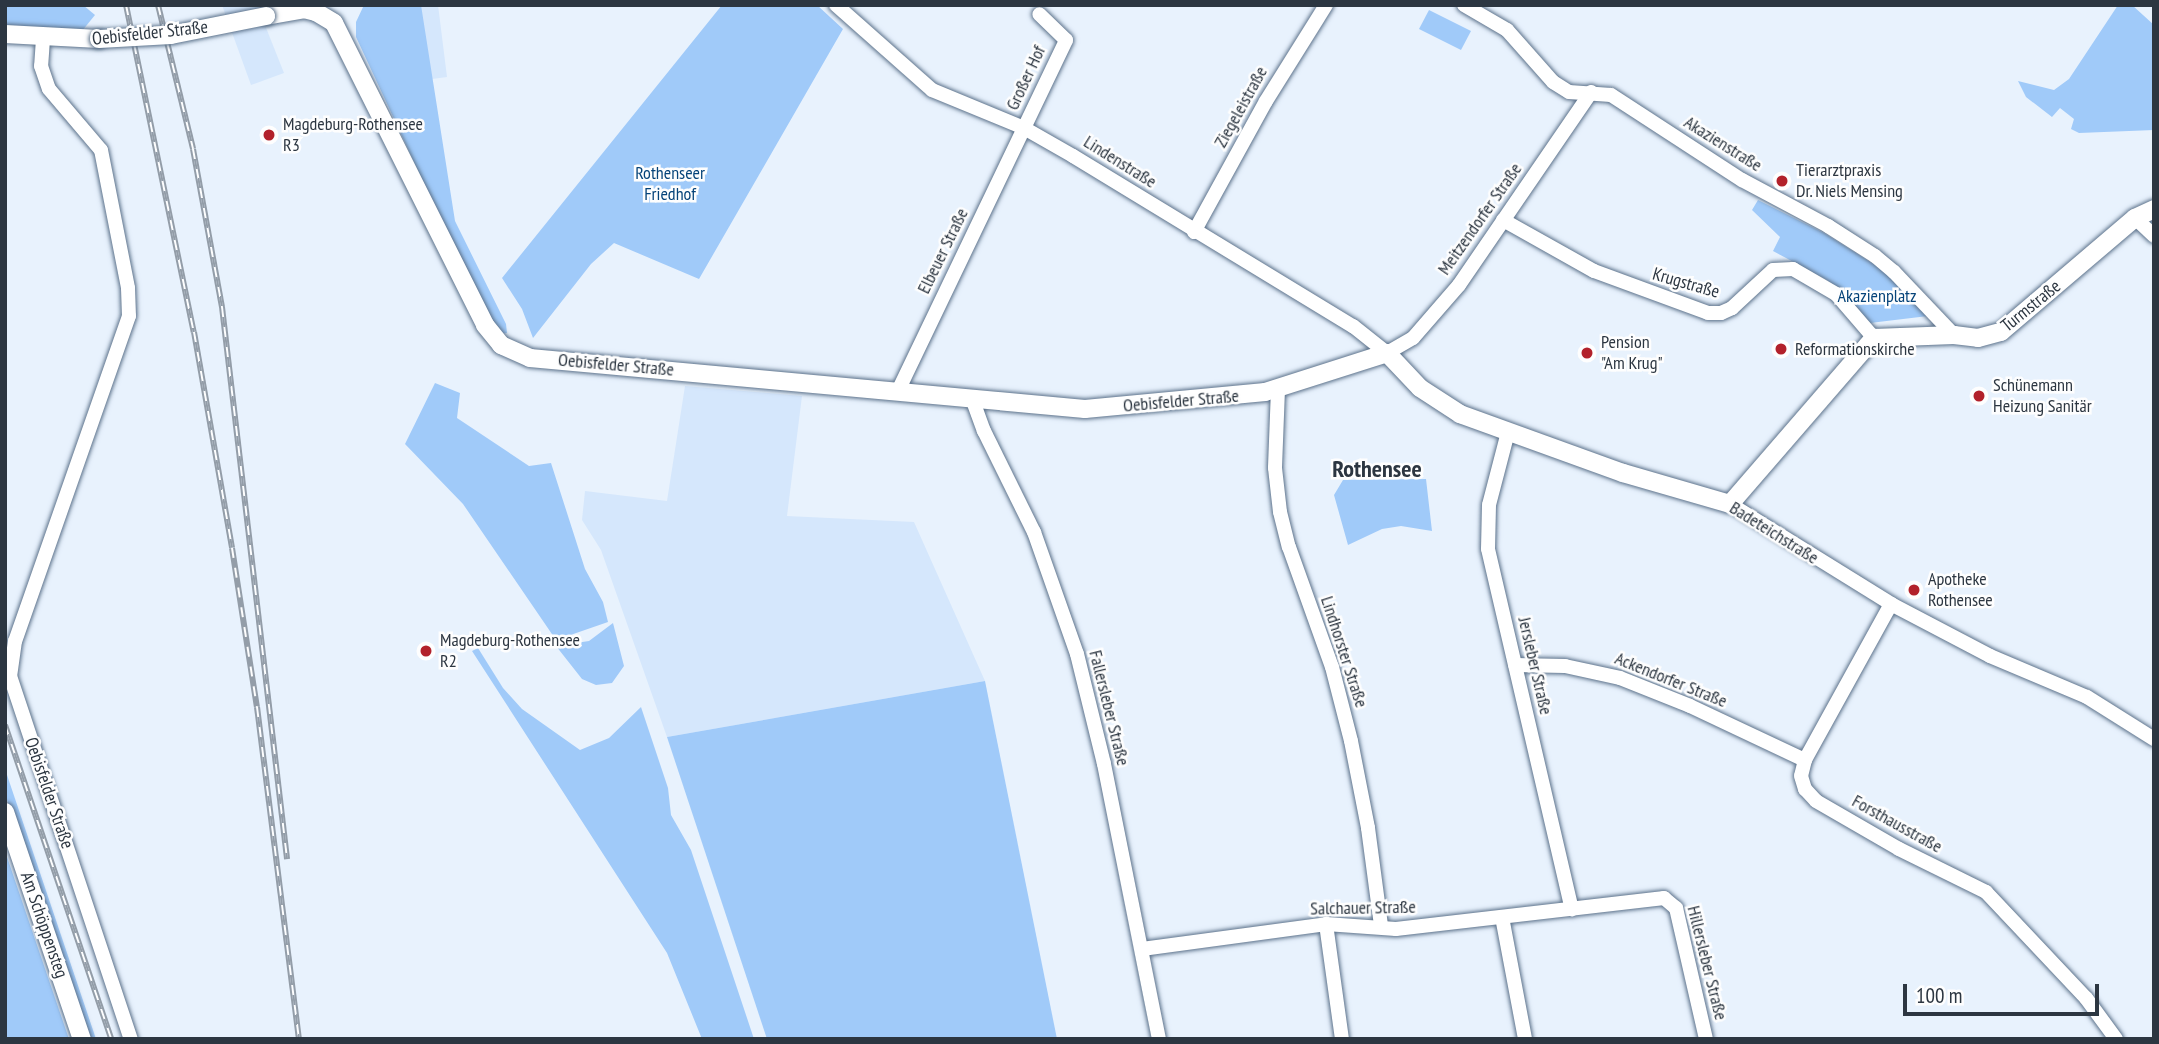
<!DOCTYPE html>
<meta charset="utf-8">
<style>
body{margin:0}
#map{position:relative;width:2159px;height:1044px;overflow:hidden;background:#e8f2fd;font-family:"PT Sans Narrow",sans-serif}
div>[style]{position:absolute}
.built>*{inset:0;background:#d5e7fc}
.green>*{inset:0;background:#a0caf9}
.roads{filter:drop-shadow(0 0 2px #5c728b) drop-shadow(0 0 2px #5c728b)}
.minor>*{height:14px;margin:-7px;padding:0 7px;transform-origin:7px;border-radius:7px;background:#fff}
.tertiary>*{height:18px;margin:-9px;padding:0 9px;transform-origin:9px;border-radius:9px;background:#fff}
.rail>*{height:6px;margin-top:-3px;transform-origin:0;background:repeating-linear-gradient(90deg,#fefefe 0 10px,#939da8 0 20px);box-sizing:border-box;border-block:2px solid #939da8}
.bridges{filter:drop-shadow(0 0 2px #5c728b) drop-shadow(0 0 2px #5c728b)}
.tertiary-bridge>*{height:18px;margin:-9px;padding:0 9px;transform-origin:9px;border-radius:9px;background:#fff}
.dots>*{width:19px;height:19px;translate:-50% -50%;box-sizing:border-box;border:4px solid #fefefe;border-radius:50%}
span{translate:-50% -50%;white-space:nowrap;text-align:center;line-height:1.15;-webkit-text-stroke:5px #fefefe;paint-order:stroke}
.street-label{font-size:18px;color:#2c3641}
.poi-label{font-size:18px;color:#2c3641}
.left{translate:0 -50%;text-align:left}
.park-label{font-size:18px;color:#054379}
.district-label{font-size:24px;color:#2c3641;font-weight:700}
.frame{position:absolute;inset:0;border:7px solid #2c3641;pointer-events:none}
.scale{position:absolute;left:1903px;top:984px;width:196px;height:32px;box-sizing:border-box;border:4px solid #2c3641;border-top:0;padding-left:9px;font-size:21px;line-height:24px;white-space:nowrap;color:#2c3641;-webkit-text-stroke:5px #fefefe;paint-order:stroke}
</style>
<div id="map">
<div class="built">
<div style="clip-path:polygon(222px 5px,257px 5px,284px 73px,251px 85px)"></div>
<div style="clip-path:polygon(420px 5px,438px 5px,447px 77px,432px 79px)"></div>
<div style="clip-path:polygon(685px 386px,802px 396px,787px 516px,914px 522px,985px 681px,667px 737px,601px 550px,582px 520px,585px 491px,667px 501px)"></div>
</div>
<div class="green">
<div style="clip-path:polygon(5px 5px,83px 5px,95px 15px,82px 31px,5px 26px)"></div>
<div style="clip-path:polygon(364px 5px,421px 5px,455px 221px,506px 324px,507px 333px,500px 334px,494px 328px,461px 263px,356px 37px,356px 22px)"></div>
<div style="clip-path:polygon(722px 5px,817px 5px,843px 29px,699px 279px,614px 243px,591px 264px,533px 338px,522px 309px,502px 278px)"></div>
<div style="clip-path:polygon(2118px 5px,2132px 5px,2154px 25px,2154px 130px,2079px 133px,2071px 129px,2074px 119px,2060px 108px,2052px 117px,2026px 97px,2018px 81px,2054px 90px,2069px 79px)"></div>
<div style="clip-path:polygon(1429px 10px,1471px 31px,1461px 50px,1419px 29px)"></div>
<div style="clip-path:polygon(1758px 200px,1824px 233px,1883px 270px,1928px 316px,1870px 323px,1848px 297px,1827px 280px,1773px 251px,1780px 237px,1752px 210px)"></div>
<div style="clip-path:polygon(435px 383px,460px 393px,457px 418px,529px 466px,551px 463px,585px 569px,603px 602px,608px 622px,556px 640px,463px 504px,405px 444px)"></div>
<div style="clip-path:polygon(1426px 479px,1432px 531px,1401px 526px,1382px 529px,1348px 545px,1334px 495px,1343px 480px)"></div>
<div style="clip-path:polygon(613px 623px,624px 666px,612px 683px,596px 685px,582px 679px,556px 646px,589px 641px)"></div>
<div style="clip-path:polygon(478px 648px,503px 688px,522px 709px,580px 750px,609px 738px,641px 707px,668px 788px,671px 815px,691px 850px,754px 1039px,702px 1039px,667px 953px,472px 651px)"></div>
<div style="clip-path:polygon(985px 681px,1057px 1039px,767px 1039px,667px 737px)"></div>
<div style="clip-path:polygon(5px 769px,96px 1039px,88px 1039px,5px 794px)"></div>
<div style="clip-path:polygon(5px 851px,69px 1039px,5px 1039px)"></div>
</div>
<div class="roads">
<div class="minor">
<div style="left:836px;top:5px;width:128px;rotate:41.5deg"></div>
<div style="left:932px;top:90px;width:100px;rotate:22.4deg"></div>
<div style="left:1024px;top:128px;width:56px;rotate:29.7deg"></div>
<div style="left:1073px;top:156px;width:328px;rotate:31.3deg"></div>
<div style="left:1353px;top:326px;width:43px;rotate:38.5deg"></div>
<div style="left:1387px;top:353px;width:30px;rotate:-30deg"></div>
<div style="left:1413px;top:338px;width:70px;rotate:-49deg"></div>
<div style="left:1459px;top:285px;width:234px;rotate:-55.6deg"></div>
<div style="left:1464px;top:5px;width:50px;rotate:30.2deg"></div>
<div style="left:1507px;top:30px;width:69px;rotate:48.5deg"></div>
<div style="left:1553px;top:82px;width:19px;rotate:32deg"></div>
<div style="left:1569px;top:92px;width:42px;rotate:4.1deg"></div>
<div style="left:1611px;top:95px;width:156px;rotate:33deg"></div>
<div style="left:1742px;top:180px;width:98px;rotate:28.1deg"></div>
<div style="left:1828px;top:226px;width:56px;rotate:32.6deg"></div>
<div style="left:1875px;top:256px;width:25px;rotate:40deg"></div>
<div style="left:1894px;top:272px;width:87px;rotate:46.4deg"></div>
<div style="left:43px;top:39px;width:27px;rotate:94deg"></div>
<div style="left:41px;top:66px;width:24px;rotate:71deg"></div>
<div style="left:49px;top:89px;width:80px;rotate:49.6deg"></div>
<div style="left:101px;top:150px;width:141px;rotate:78.9deg"></div>
<div style="left:128px;top:288px;width:28px;rotate:88deg"></div>
<div style="left:129px;top:316px;width:344px;rotate:109.3deg"></div>
<div style="left:15px;top:641px;width:35px;rotate:98deg"></div>
<div style="left:10px;top:676px;width:383px;rotate:71.6deg"></div>
<div style="left:2135px;top:218px;width:26px;rotate:43deg"></div>
<div style="left:1503px;top:220px;width:104px;rotate:29.3deg"></div>
<div style="left:1594px;top:271px;width:121px;rotate:20.2deg"></div>
<div style="left:1708px;top:313px;width:13px"></div>
<div style="left:1721px;top:313px;width:12px;rotate:-24deg"></div>
<div style="left:1732px;top:308px;width:56px;rotate:-42.8deg"></div>
<div style="left:1773px;top:270px;width:20px;rotate:-3deg"></div>
<div style="left:1793px;top:269px;width:50px;rotate:30.2deg"></div>
<div style="left:1836px;top:294px;width:58px;rotate:49.2deg"></div>
<div style="left:1194px;top:232px;width:149px;rotate:-61.2deg"></div>
<div style="left:1266px;top:101px;width:113px;rotate:-58deg"></div>
<div style="left:1278px;top:389px;width:79px;rotate:92.2deg"></div>
<div style="left:1275px;top:468px;width:44px;rotate:83.5deg"></div>
<div style="left:1280px;top:512px;width:36px;rotate:76deg"></div>
<div style="left:1289px;top:547px;width:127px;rotate:70.3deg"></div>
<div style="left:1332px;top:667px;width:76px;rotate:75.6deg"></div>
<div style="left:1351px;top:741px;width:89px;rotate:78.9deg"></div>
<div style="left:1368px;top:828px;width:99px;rotate:82.4deg"></div>
<div style="left:898px;top:391px;width:389px;rotate:-64.4deg"></div>
<div style="left:1066px;top:40px;width:37px;rotate:-136deg"></div>
<div style="left:973px;top:401px;width:32px;rotate:70deg"></div>
<div style="left:984px;top:431px;width:113px;rotate:63.7deg"></div>
<div style="left:1034px;top:532px;width:129px;rotate:70.6deg"></div>
<div style="left:1077px;top:654px;width:113px;rotate:76.2deg"></div>
<div style="left:1104px;top:764px;width:280px;rotate:78.7deg"></div>
<div style="left:1508px;top:432px;width:75px;rotate:104.6deg"></div>
<div style="left:1489px;top:505px;width:44px;rotate:91.3deg"></div>
<div style="left:1488px;top:549px;width:370px;rotate:76.9deg"></div>
<div style="left:1730px;top:504px;width:190px;rotate:31.8deg"></div>
<div style="left:1891px;top:604px;width:112px;rotate:27.7deg"></div>
<div style="left:1990px;top:656px;width:105px;rotate:22.9deg"></div>
<div style="left:2087px;top:697px;width:79px;rotate:32.1deg"></div>
<div style="left:1891px;top:604px;width:178px;rotate:118.9deg"></div>
<div style="left:1805px;top:760px;width:16px;rotate:104deg"></div>
<div style="left:1801px;top:776px;width:14px;rotate:73deg"></div>
<div style="left:1805px;top:789px;width:16px;rotate:47deg"></div>
<div style="left:1816px;top:801px;width:96px;rotate:30deg"></div>
<div style="left:1899px;top:849px;width:97px;rotate:26.3deg"></div>
<div style="left:1986px;top:892px;width:146px;rotate:46.7deg"></div>
<div style="left:2086px;top:998px;width:51px;rotate:53.8deg"></div>
<div style="left:1515px;top:665px;width:50px;rotate:1.1deg"></div>
<div style="left:1565px;top:666px;width:56px;rotate:12.3deg"></div>
<div style="left:1620px;top:678px;width:75px;rotate:21.8deg"></div>
<div style="left:1690px;top:706px;width:127px;rotate:25.2deg"></div>
<div style="left:1502px;top:917px;width:124px;rotate:79.3deg"></div>
<div style="left:1326px;top:924px;width:116px;rotate:82.1deg"></div>
<div style="left:1142px;top:949px;width:186px;rotate:-7.7deg"></div>
<div style="left:1326px;top:924px;width:70px;rotate:4.1deg"></div>
<div style="left:1396px;top:929px;width:270px;rotate:-6.6deg"></div>
<div style="left:1664px;top:898px;width:16px;rotate:40deg"></div>
<div style="left:1676px;top:908px;width:134px;rotate:77.1deg"></div>
</div>
<div class="tertiary">
<div style="left:266px;top:16px;width:39px;rotate:-10deg"></div>
<div style="left:304px;top:9px;width:12px;rotate:14deg"></div>
<div style="left:316px;top:12px;width:21px;rotate:31deg"></div>
<div style="left:334px;top:23px;width:338px;rotate:63.4deg"></div>
<div style="left:485px;top:325px;width:26px;rotate:51deg"></div>
<div style="left:501px;top:345px;width:32px;rotate:24deg"></div>
<div style="left:530px;top:358px;width:557px;rotate:5.25deg"></div>
<div style="left:1085px;top:409px;width:181px;rotate:-5.4deg"></div>
<div style="left:1265px;top:392px;width:128px;rotate:-17.7deg"></div>
<div style="left:1387px;top:353px;width:48px;rotate:46.7deg"></div>
<div style="left:1420px;top:388px;width:48px;rotate:33deg"></div>
<div style="left:1460px;top:414px;width:173px;rotate:19.9deg"></div>
<div style="left:1623px;top:473px;width:111px;rotate:16.2deg"></div>
<div style="left:1730px;top:504px;width:220px;rotate:-49.1deg"></div>
<div style="left:1874px;top:338px;width:80px;rotate:-2.1deg"></div>
<div style="left:1954px;top:335px;width:24px;rotate:7deg"></div>
<div style="left:1978px;top:338px;width:24px;rotate:-15deg"></div>
<div style="left:2001px;top:332px;width:176px;rotate:-40.4deg"></div>
<div style="left:2135px;top:218px;width:21px;rotate:-25deg"></div>
<div style="left:5px;top:34px;width:94px;rotate:3deg"></div>
<div style="left:5px;top:812px;width:240px;rotate:71.3deg"></div>
</div>
</div>
<div class="rail">
<div style="left:126px;top:5px;width:334px;rotate:78.3deg"></div>
<div style="left:194px;top:332px;width:219px;rotate:80deg"></div>
<div style="left:232px;top:548px;width:161px;rotate:81.1deg"></div>
<div style="left:257px;top:707px;width:335px;rotate:82.8deg"></div>
<div style="left:158px;top:5px;width:148px;rotate:76.3deg"></div>
<div style="left:193px;top:149px;width:161px;rotate:79.6deg"></div>
<div style="left:222px;top:307px;width:556px;rotate:83.28deg"></div>
<div style="left:5px;top:725px;width:331px;rotate:71.3deg"></div>
</div>
<div class="bridges">
<div class="tertiary-bridge">
<div style="left:99px;top:39px;width:72px;rotate:-3.2deg"></div>
<div style="left:171px;top:35px;width:97px;rotate:-11.3deg"></div>
</div>
</div>
<div class="dots">
<div style="left:269px;top:135px;background:#b2212b"></div>
<div style="left:1782px;top:181px;background:#b2212b"></div>
<div style="left:1781px;top:349px;background:#b2212b"></div>
<div style="left:1587px;top:353px;background:#b2212b"></div>
<div style="left:1979px;top:396px;background:#b2212b"></div>
<div style="left:1914px;top:590px;background:#b2212b"></div>
<div style="left:426px;top:651px;background:#b2212b"></div>
</div>
<div class="street-label">
<span style="left:150px;top:33px;rotate:-6deg">Oebisfelder Straße</span>
<span style="left:1026px;top:78px;rotate:-65deg">Großer Hof</span>
<span style="left:1241px;top:107px;rotate:-61deg">Ziegeleistraße</span>
<span style="left:1723px;top:144px;rotate:32deg">Akazienstraße</span>
<span style="left:1120px;top:162px;rotate:32deg">Lindenstraße</span>
<span style="left:1480px;top:219px;rotate:-55deg">Meitzendorfer Straße</span>
<span style="left:943px;top:251px;rotate:-64deg">Elbeuer Straße</span>
<span style="left:1686px;top:283px;rotate:16deg">Krugstraße</span>
<span style="left:2031px;top:306px;rotate:-39deg">Turmstraße</span>
<span style="left:616px;top:365px;rotate:5deg">Oebisfelder Straße</span>
<span style="left:1181px;top:401px;rotate:-5deg">Oebisfelder Straße</span>
<span style="left:1774px;top:533px;rotate:32deg">Badeteichstraße</span>
<span style="left:1344px;top:652px;rotate:72deg">Lindhorster Straße</span>
<span style="left:1535px;top:666px;rotate:77deg">Jersleber Straße</span>
<span style="left:1671px;top:680px;rotate:22deg">Ackendorfer Straße</span>
<span style="left:1109px;top:708px;rotate:76deg">Fallersleber Straße</span>
<span style="left:49px;top:793px;rotate:71deg">Oebisfelder Straße</span>
<span style="left:1897px;top:824px;rotate:29deg">Forsthausstraße</span>
<span style="left:1363px;top:908px;rotate:-1deg">Salchauer Straße</span>
<span style="left:44px;top:925px;rotate:71deg">Am Schöppensteg</span>
<span style="left:1707px;top:963px;rotate:76deg">Hillersleber Straße</span>
</div>
<div class="poi-label">
<span class="left" style="left:283px;top:135px">Magdeburg-Rothensee<br>R3</span>
<span class="left" style="left:1796px;top:181px">Tierarztpraxis<br>Dr. Niels Mensing</span>
<span class="left" style="left:1601px;top:353px">Pension<br>"Am Krug"</span>
<span class="left" style="left:1795px;top:349px">Reformationskirche</span>
<span class="left" style="left:1993px;top:396px">Schünemann<br>Heizung Sanitär</span>
<span class="left" style="left:1928px;top:590px">Apotheke<br>Rothensee</span>
<span class="left" style="left:440px;top:651px">Magdeburg-Rothensee<br>R2</span>
</div>
<div class="park-label">
<span style="left:670px;top:184px">Rothenseer<br>Friedhof</span>
<span style="left:1877px;top:296px">Akazienplatz</span>
</div>
<div class="district-label">
<span style="left:1377px;top:469px">Rothensee</span>
</div>
<div class="frame"></div>
<div class="scale">100 m</div>
</div>
